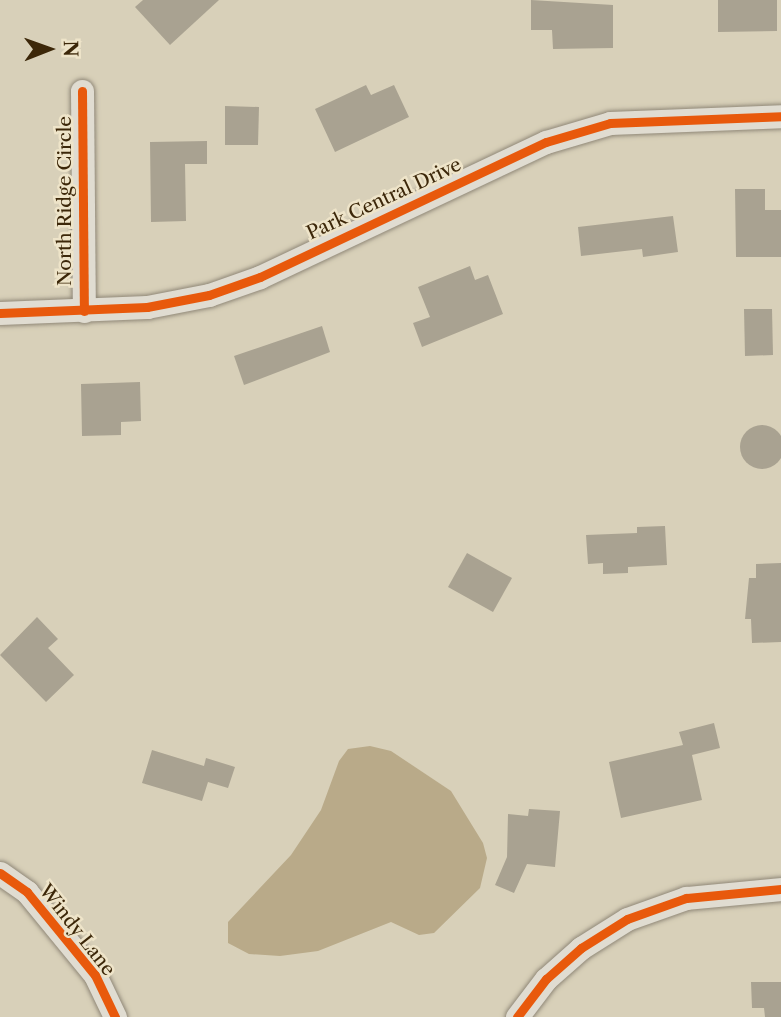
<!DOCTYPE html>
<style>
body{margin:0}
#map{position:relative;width:781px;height:1017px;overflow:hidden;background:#d8d0b9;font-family:"Libre Caslon Text",serif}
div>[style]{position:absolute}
.water>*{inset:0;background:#b9aa89}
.building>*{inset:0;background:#a9a291}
.round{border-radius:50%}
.roads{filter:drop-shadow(0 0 2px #908878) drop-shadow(0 0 2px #908878)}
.minor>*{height:23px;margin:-11.5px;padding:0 11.5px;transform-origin:11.5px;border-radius:11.5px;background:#e0dcd1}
.cycleway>*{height:9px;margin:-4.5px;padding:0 4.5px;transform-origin:4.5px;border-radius:4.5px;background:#e8590c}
span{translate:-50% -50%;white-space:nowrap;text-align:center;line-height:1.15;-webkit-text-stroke:5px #eee4c9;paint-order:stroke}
.street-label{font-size:19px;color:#3c2709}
.north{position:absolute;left:14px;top:14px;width:70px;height:70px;-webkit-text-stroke:5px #eee4c9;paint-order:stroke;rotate:89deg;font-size:19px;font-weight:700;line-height:28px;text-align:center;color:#3c2709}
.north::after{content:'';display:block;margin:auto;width:24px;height:32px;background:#3c2709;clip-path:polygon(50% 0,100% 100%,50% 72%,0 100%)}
</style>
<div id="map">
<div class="water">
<div style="clip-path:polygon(370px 746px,391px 751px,451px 791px,483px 843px,487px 858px,480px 888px,434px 933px,419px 935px,391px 922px,318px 951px,280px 956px,249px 954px,228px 943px,228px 922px,291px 855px,321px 810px,339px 761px,348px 749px)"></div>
</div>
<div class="building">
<div style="clip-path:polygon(143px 0,219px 0,170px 45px,135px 7px)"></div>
<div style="clip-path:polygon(531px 0,613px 5px,613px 48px,553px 49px,552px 30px,531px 30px)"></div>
<div style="clip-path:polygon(718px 0,777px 0,777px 31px,718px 32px)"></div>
<div style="clip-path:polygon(366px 85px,371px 95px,394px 85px,409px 117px,335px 152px,315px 109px)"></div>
<div style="clip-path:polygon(225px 106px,259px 107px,258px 145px,225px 145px)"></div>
<div style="clip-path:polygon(207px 141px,207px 164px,185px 164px,186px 221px,151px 222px,150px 142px)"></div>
<div style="clip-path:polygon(735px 189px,765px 189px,765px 210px,781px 210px,781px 257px,736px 257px)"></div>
<div style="clip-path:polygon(673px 216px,678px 252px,643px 257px,642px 249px,581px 256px,578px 227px)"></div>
<div style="clip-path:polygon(470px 266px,475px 280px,488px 275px,503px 314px,422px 347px,413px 323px,430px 317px,418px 287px)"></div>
<div style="clip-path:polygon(744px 309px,772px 309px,773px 355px,745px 356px)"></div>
<div style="clip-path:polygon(322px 326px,330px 352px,244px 385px,234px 356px)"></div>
<div style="clip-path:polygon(140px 382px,141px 421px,121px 422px,121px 435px,82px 436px,81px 384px)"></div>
<div class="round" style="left:740px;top:425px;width:44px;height:44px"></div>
<div style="clip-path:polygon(665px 526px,667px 565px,628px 567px,628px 573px,603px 574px,603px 563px,588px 564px,586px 535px,637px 533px,637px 527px)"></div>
<div style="clip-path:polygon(467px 553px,512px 578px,493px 612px,448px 587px)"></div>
<div style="clip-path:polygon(781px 563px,781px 642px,752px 643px,751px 619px,745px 619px,749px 578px,756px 578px,756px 564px)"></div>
<div style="clip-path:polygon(37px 617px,58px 639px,48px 648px,74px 675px,46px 702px,0 655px)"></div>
<div style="clip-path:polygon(714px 723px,720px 748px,692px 755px,702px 800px,621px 818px,609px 762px,683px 745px,679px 732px)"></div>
<div style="clip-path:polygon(152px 750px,204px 766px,206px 758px,235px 767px,228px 788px,208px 782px,202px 801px,142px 783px)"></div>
<div style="clip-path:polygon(529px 809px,560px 811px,555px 867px,527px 864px,514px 893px,495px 885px,507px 857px,508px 814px,528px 816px)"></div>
<div style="clip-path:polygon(751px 982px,781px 982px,781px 1017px,765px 1017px,764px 1008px,752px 1008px)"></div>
</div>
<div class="roads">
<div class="minor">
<div style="left:82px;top:91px;width:220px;rotate:89.5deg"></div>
<div style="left:0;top:313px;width:147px;rotate:-2.3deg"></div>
<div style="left:147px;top:307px;width:63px;rotate:-11deg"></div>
<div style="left:209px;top:295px;width:54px;rotate:-19.4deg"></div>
<div style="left:260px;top:277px;width:316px;rotate:-25.3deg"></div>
<div style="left:546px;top:142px;width:67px;rotate:-16.5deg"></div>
<div style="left:610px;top:123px;width:171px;rotate:-2.3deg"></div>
<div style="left:0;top:873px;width:33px;rotate:35deg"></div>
<div style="left:27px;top:892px;width:107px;rotate:50.7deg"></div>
<div style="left:95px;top:975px;width:47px;rotate:64.5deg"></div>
<div style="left:517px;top:1017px;width:48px;rotate:-52.7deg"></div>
<div style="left:546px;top:979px;width:47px;rotate:-41.5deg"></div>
<div style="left:581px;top:948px;width:54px;rotate:-32.2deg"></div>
<div style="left:627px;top:919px;width:63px;rotate:-19.6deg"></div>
<div style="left:686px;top:898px;width:95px;rotate:-5.4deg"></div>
</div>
</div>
<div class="cycleway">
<div style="left:82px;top:91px;width:220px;rotate:89.5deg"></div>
<div style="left:0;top:313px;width:147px;rotate:-2.3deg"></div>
<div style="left:147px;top:307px;width:63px;rotate:-11deg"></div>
<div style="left:209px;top:295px;width:54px;rotate:-19.4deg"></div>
<div style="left:260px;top:277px;width:316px;rotate:-25.3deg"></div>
<div style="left:546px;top:142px;width:67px;rotate:-16.5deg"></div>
<div style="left:610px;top:123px;width:171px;rotate:-2.3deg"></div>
<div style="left:0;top:873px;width:33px;rotate:35deg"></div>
<div style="left:27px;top:892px;width:107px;rotate:50.7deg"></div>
<div style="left:95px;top:975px;width:47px;rotate:64.5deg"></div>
<div style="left:517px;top:1017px;width:48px;rotate:-52.7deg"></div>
<div style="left:546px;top:979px;width:47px;rotate:-41.5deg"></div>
<div style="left:581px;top:948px;width:54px;rotate:-32.2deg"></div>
<div style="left:627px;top:919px;width:63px;rotate:-19.6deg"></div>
<div style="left:686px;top:898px;width:95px;rotate:-5.4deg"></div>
</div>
<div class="street-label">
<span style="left:384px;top:199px;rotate:-25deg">Park Central Drive</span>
<span style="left:65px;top:201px;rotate:-90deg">North Ridge Circle</span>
<span style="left:77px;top:930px;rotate:52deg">Windy Lane</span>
</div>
<div class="north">N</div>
</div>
